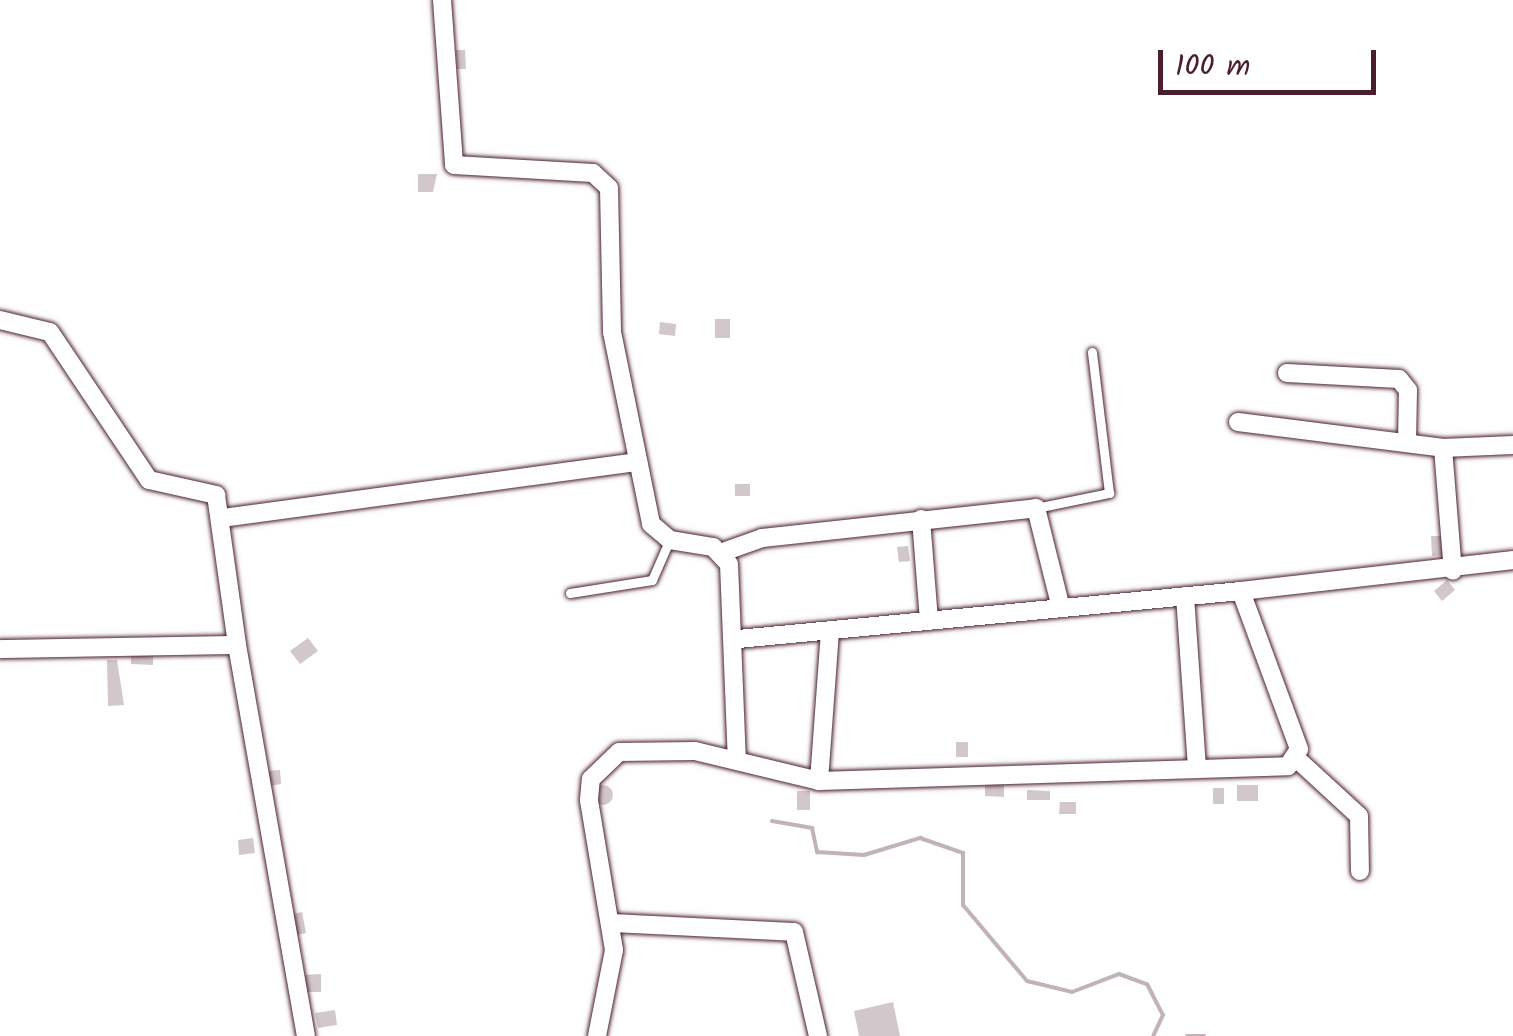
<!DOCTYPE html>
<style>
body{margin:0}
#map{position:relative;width:1513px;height:1036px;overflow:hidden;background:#fff;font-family:Kalam,sans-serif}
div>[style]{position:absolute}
.stream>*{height:4px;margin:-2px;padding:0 2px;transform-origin:2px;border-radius:2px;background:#c1b3b6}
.building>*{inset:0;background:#d2c7cb}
.round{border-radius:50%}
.roads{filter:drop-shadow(0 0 2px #4a1f2b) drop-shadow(0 0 2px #4a1f2b)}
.lane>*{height:9px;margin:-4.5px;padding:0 4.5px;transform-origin:4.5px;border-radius:4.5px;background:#fff}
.street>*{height:18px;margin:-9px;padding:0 9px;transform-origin:9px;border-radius:9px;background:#fff}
span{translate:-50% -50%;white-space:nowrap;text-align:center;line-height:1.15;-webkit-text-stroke:8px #fff;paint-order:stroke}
.scale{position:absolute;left:1158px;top:50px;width:218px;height:45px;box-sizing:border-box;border:5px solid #4a1f2b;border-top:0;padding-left:12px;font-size:30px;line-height:35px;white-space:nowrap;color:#4a1f2b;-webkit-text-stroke:8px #fff;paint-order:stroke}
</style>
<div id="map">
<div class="stream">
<div style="left:772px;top:821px;width:41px;rotate:9.9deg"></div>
<div style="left:812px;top:828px;width:25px;rotate:78deg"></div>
<div style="left:817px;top:852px;width:47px;rotate:3.7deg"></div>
<div style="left:864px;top:855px;width:59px;rotate:-16.9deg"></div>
<div style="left:920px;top:838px;width:46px;rotate:19.2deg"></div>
<div style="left:963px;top:853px;width:52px;rotate:90deg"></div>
<div style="left:963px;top:905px;width:99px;rotate:49.9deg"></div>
<div style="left:1027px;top:981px;width:46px;rotate:13.7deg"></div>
<div style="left:1072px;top:992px;width:50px;rotate:-21deg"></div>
<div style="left:1119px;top:974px;width:30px;rotate:20deg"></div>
<div style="left:1147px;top:984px;width:35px;rotate:63deg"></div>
<div style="left:1163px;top:1015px;width:23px;rotate:115deg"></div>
<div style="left:1187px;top:1036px;width:17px"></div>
</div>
<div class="building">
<div style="clip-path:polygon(456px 50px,465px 50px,466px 69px,457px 69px)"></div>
<div style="clip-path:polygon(418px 174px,437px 174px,433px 192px,418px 192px)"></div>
<div style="clip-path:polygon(715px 319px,730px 319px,730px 338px,715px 338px)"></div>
<div style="clip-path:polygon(660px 322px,676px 324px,675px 336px,659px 334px)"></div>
<div style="clip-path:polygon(735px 484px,750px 484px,750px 496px,735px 496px)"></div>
<div style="clip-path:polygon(1431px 536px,1443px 536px,1444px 555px,1432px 556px)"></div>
<div style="clip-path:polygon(908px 546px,910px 561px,899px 562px,897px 547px)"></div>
<div style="clip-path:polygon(1447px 580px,1455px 590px,1442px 601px,1434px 591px)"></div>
<div style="clip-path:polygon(308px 638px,318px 651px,300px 664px,290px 651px)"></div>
<div style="clip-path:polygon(131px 651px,153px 651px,153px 665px,131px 664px)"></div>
<div style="clip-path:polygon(107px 660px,117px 660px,124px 705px,108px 706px)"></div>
<div style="clip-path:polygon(956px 742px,968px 742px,968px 757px,956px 757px)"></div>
<div style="clip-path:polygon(280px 770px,281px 784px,269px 786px,268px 771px)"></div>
<div style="clip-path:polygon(985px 783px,1004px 783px,1004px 797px,985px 796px)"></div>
<div style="clip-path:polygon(1237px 785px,1258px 785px,1258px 801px,1237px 801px)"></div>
<div class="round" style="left:593px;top:785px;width:20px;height:20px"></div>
<div style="clip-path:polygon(1213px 788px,1224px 788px,1224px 804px,1213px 804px)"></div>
<div style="clip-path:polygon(1027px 790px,1050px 791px,1050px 800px,1027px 800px)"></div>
<div style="clip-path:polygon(797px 791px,810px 791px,810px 810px,797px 810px)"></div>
<div style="clip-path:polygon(1060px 802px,1076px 802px,1076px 814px,1059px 814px)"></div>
<div style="clip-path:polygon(253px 838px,255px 853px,239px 855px,238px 840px)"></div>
<div style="clip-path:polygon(302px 912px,306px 933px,293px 936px,288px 915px)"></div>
<div style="clip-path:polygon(321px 974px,321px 992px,303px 992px,302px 975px)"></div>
<div style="clip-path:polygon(893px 1002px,900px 1036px,859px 1036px,854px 1011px)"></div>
<div style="clip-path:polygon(335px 1010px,337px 1025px,318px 1028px,315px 1013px)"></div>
</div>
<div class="roads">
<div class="lane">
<div style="left:1036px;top:508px;width:75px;rotate:-11.6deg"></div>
<div style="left:1109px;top:493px;width:142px;rotate:-96.9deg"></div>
<div style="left:570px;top:593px;width:83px;rotate:-9deg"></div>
<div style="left:652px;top:580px;width:43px;rotate:-66.4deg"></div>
</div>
<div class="street">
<div style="left:442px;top:0;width:165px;rotate:85.8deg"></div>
<div style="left:454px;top:165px;width:139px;rotate:3.3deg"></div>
<div style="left:593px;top:173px;width:22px;rotate:43deg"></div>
<div style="left:609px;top:188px;width:144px;rotate:88.8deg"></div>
<div style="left:612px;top:332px;width:196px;rotate:78.5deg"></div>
<div style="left:651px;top:524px;width:25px;rotate:40deg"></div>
<div style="left:670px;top:540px;width:44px;rotate:9.2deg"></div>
<div style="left:713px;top:547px;width:23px;rotate:47deg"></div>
<div style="left:729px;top:564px;width:197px;rotate:87.7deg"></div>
<div style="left:0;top:320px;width:51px;rotate:13.5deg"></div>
<div style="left:50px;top:332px;width:178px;rotate:56.2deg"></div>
<div style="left:149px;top:480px;width:69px;rotate:12.6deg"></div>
<div style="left:216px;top:495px;width:151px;rotate:82deg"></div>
<div style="left:1287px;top:373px;width:112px;rotate:3.1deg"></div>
<div style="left:1399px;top:379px;width:14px;rotate:51deg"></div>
<div style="left:1408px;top:390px;width:50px;rotate:91.1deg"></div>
<div style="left:1238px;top:422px;width:207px;rotate:7.2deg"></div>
<div style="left:1443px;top:448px;width:123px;rotate:85.4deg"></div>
<div style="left:1443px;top:448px;width:70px;rotate:-2.5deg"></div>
<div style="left:223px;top:518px;width:419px;rotate:-7.7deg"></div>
<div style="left:921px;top:519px;width:102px;rotate:85.5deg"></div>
<div style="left:723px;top:552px;width:41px;rotate:-19.7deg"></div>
<div style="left:762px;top:538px;width:276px;rotate:-6.2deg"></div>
<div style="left:1036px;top:508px;width:103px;rotate:76deg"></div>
<div style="left:1185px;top:596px;width:173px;rotate:86deg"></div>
<div style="left:738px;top:639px;width:505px;rotate:-5.45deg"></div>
<div style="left:0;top:649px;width:237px;rotate:-1deg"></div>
<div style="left:237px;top:645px;width:397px;rotate:80deg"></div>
<div style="left:1297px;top:759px;width:84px;rotate:42.6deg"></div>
<div style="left:1359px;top:816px;width:55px;rotate:89deg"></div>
<div style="left:819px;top:781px;width:151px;rotate:-85.8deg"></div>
<div style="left:611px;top:923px;width:183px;rotate:2.8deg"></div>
<div style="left:794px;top:932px;width:107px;rotate:77deg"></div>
<div style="left:597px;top:1036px;width:88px;rotate:-78.8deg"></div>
<div style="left:614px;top:950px;width:152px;rotate:-99.5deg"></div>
<div style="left:589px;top:800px;width:21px;rotate:-85deg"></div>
<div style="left:591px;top:779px;width:39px;rotate:-44deg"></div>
<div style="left:619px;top:752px;width:76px;rotate:-0.8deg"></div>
<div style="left:695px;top:751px;width:128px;rotate:13.6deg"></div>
<div style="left:819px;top:781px;width:469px;rotate:-1.8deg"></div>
<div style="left:1288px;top:766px;width:20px;rotate:-57deg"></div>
<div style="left:1299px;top:749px;width:168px;rotate:-110.2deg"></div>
<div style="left:1241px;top:591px;width:274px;rotate:-6.5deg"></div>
</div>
</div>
<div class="scale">100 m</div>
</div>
